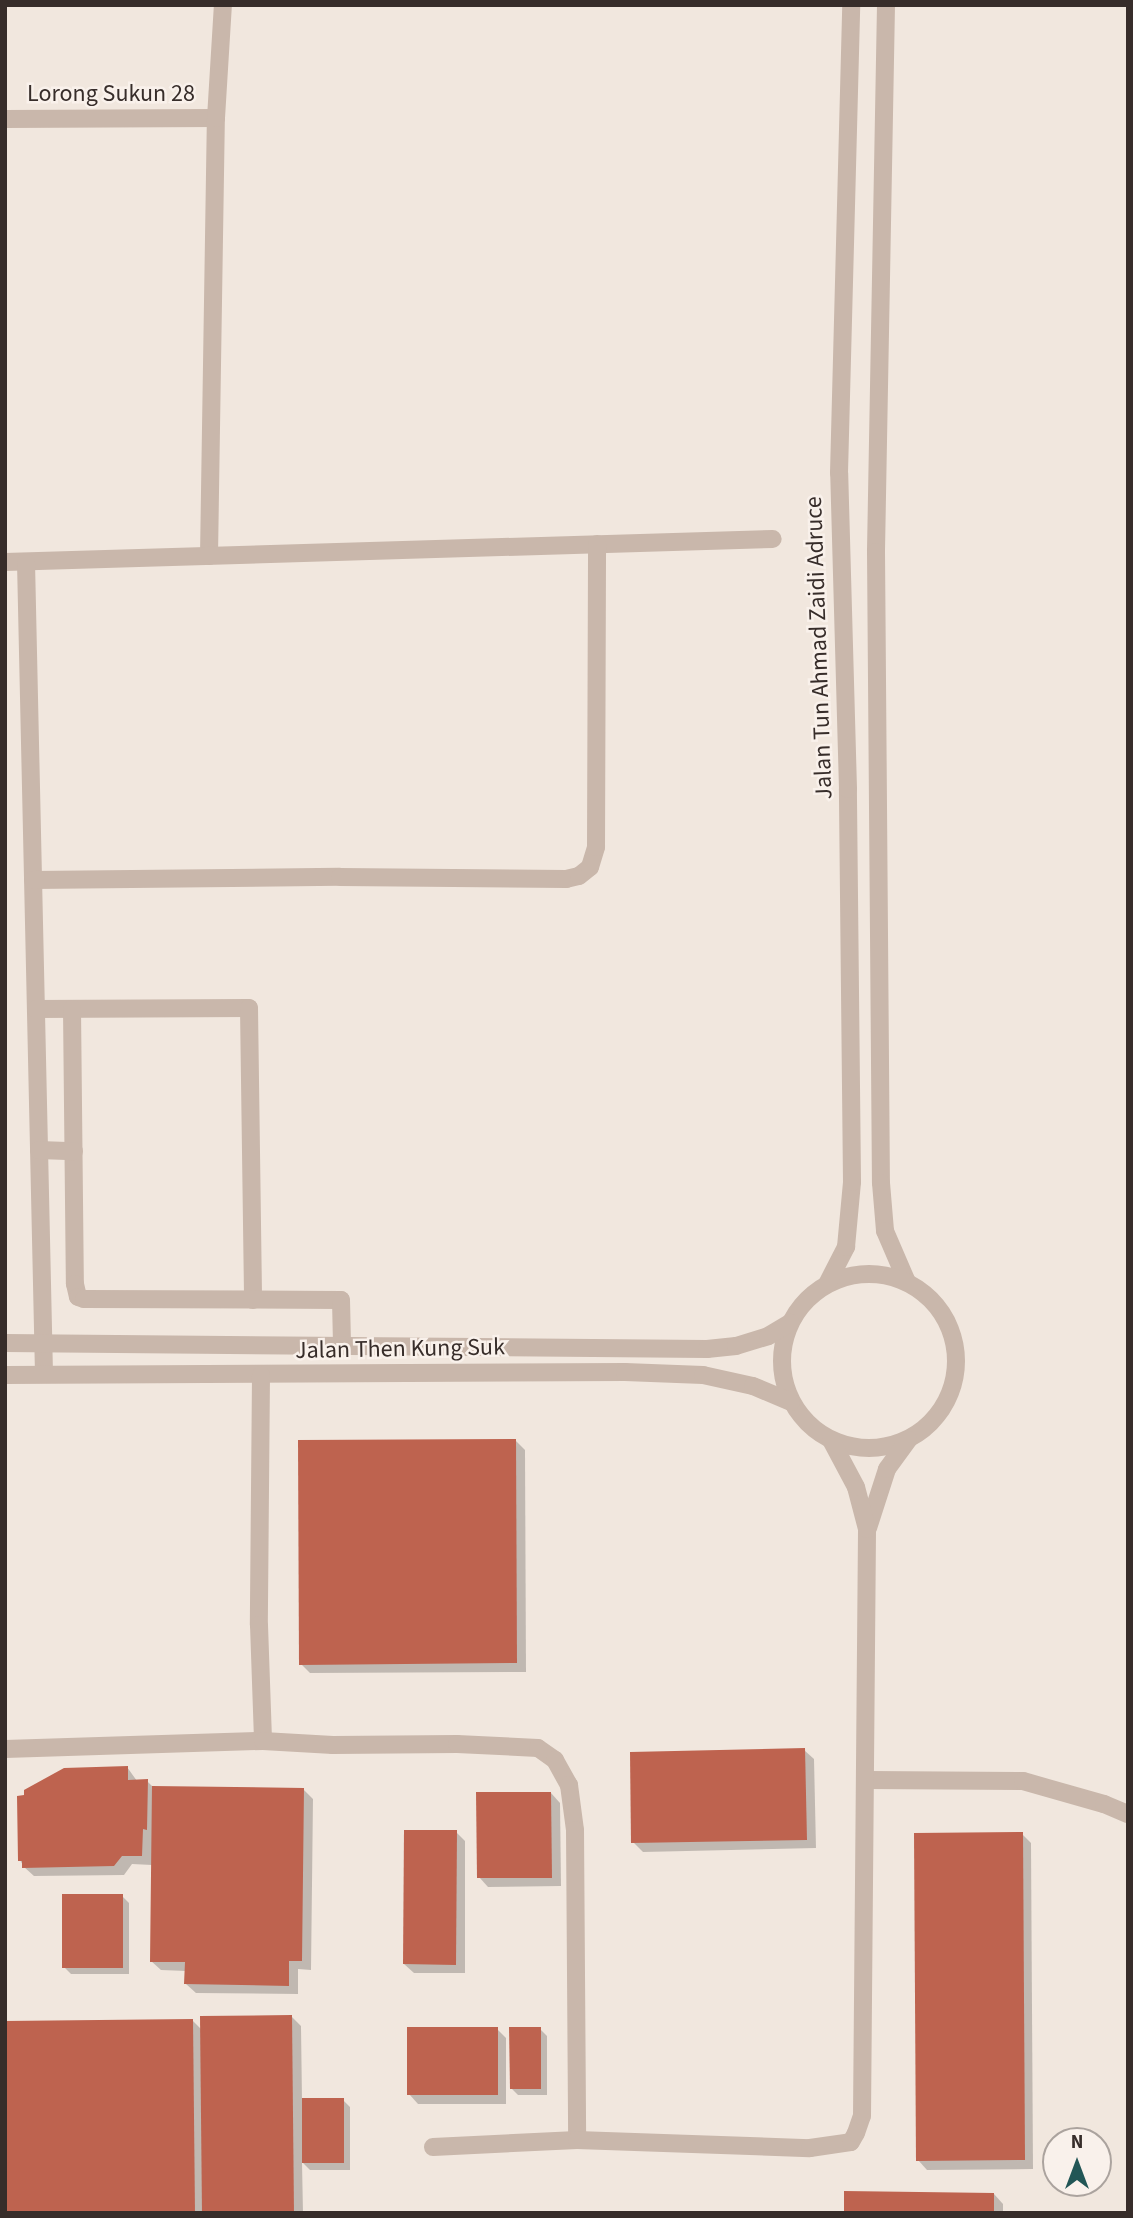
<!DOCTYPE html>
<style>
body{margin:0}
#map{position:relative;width:1133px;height:2218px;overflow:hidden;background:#f1e7de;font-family:"Source Sans 3",sans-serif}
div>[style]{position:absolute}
.shadow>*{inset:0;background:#0003}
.building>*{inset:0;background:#be634f}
.minor>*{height:18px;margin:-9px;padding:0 9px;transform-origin:9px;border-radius:9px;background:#c9b7ab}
.minor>.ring{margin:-9px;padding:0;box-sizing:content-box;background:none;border:18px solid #c9b7ab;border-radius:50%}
span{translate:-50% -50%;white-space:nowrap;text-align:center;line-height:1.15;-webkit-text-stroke:5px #f9f1eb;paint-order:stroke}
.street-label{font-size:24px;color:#372d2a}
.frame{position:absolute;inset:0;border:7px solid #372d2a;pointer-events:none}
.north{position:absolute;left:1042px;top:2127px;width:70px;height:70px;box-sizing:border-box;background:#f9f1eb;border:2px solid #aba39e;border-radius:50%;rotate:0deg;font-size:19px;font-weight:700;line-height:28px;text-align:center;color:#372d2a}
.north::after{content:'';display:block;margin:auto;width:24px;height:32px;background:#225656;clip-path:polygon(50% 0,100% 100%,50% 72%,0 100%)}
</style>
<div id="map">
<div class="shadow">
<div style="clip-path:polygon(515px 1440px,525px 1450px,526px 1672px,310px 1673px,301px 1664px)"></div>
<div style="clip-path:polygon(804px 1750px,814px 1759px,816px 1848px,643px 1852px,633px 1842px)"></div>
<div style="clip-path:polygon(127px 1767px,137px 1781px,147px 1781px,154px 1788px,303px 1789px,313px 1799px,311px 1970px,298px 1969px,298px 1994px,196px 1993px,186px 1984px,186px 1971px,161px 1970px,151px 1961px,152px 1865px,132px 1864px,124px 1875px,34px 1876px,24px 1867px,20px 1860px)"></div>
<div style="clip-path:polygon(551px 1793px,560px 1803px,561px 1886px,488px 1887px,479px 1877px)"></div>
<div style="clip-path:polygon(456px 1832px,465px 1841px,465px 1973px,414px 1973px,404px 1964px)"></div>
<div style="clip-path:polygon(1022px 1834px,1031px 1843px,1033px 2169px,927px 2170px,918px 2160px)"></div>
<div style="clip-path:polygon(122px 1896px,129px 1903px,129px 1974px,71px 1974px,64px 1967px)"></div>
<div style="clip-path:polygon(292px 2017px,301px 2026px,302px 2099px,343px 2100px,350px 2107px,350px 2170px,310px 2170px,302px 2162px,303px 2213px,5px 2213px,193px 2021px,202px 2030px)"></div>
<div style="clip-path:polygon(497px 2029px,506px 2038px,506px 2104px,418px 2104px,409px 2094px)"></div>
<div style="clip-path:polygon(540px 2029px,547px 2036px,547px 2095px,518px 2095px,511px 2088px)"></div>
<div style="clip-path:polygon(994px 2194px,1003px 2204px,1003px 2213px,846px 2213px)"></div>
</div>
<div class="building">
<div style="clip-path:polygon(516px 1439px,517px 1663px,299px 1665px,298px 1440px)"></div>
<div style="clip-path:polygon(805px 1748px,807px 1840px,631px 1843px,630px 1752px)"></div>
<div style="clip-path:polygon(128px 1766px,128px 1780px,148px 1779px,147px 1830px,143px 1829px,142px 1856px,122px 1856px,114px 1866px,22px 1868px,22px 1861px,18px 1861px,17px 1796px,24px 1795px,24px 1790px,64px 1768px)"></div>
<div style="clip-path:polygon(152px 1786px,304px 1788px,302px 1961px,289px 1961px,289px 1986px,184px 1984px,185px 1962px,150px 1962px)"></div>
<div style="clip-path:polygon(476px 1792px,551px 1792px,552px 1878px,477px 1878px)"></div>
<div style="clip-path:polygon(404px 1830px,457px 1830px,456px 1965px,403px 1964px)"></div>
<div style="clip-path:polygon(1023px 1832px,1025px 2160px,916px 2161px,914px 1833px)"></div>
<div style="clip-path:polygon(62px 1894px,123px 1894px,123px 1968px,62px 1968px)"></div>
<div style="clip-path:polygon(292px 2015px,294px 2213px,202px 2213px,200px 2016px)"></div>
<div style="clip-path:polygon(193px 2019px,195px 2213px,5px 2213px,5px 2021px)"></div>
<div style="clip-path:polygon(407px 2027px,498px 2027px,498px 2095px,407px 2095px)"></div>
<div style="clip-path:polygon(509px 2027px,541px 2027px,541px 2089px,510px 2089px)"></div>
<div style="clip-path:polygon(302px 2098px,344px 2098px,344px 2163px,302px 2163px)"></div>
<div style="clip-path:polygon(844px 2191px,994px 2193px,994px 2213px,844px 2213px)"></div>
</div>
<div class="minor">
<div style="left:886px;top:5px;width:547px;rotate:91.05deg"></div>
<div style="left:876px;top:552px;width:631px;rotate:89.55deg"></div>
<div style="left:881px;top:1183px;width:48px;rotate:85.2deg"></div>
<div style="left:885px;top:1231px;width:56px;rotate:66.7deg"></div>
<div style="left:5px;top:119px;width:211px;rotate:-0.3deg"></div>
<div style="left:209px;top:556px;width:438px;rotate:-89.1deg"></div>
<div style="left:216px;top:118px;width:113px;rotate:-86.5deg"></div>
<div style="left:5px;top:562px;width:768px;rotate:-1.72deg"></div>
<div style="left:26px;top:562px;width:812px;rotate:88.73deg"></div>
<div style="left:33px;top:880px;width:307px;rotate:-0.6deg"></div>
<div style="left:340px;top:877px;width:226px;rotate:0.5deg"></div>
<div style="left:566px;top:879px;width:13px;rotate:-13deg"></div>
<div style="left:579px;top:876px;width:14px;rotate:-39deg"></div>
<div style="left:590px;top:867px;width:21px;rotate:-73deg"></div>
<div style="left:596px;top:847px;width:303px;rotate:-89.8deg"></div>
<div style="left:36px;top:1009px;width:213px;rotate:-0.3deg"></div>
<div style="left:249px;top:1008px;width:292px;rotate:89.2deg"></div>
<div style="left:72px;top:1009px;width:275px;rotate:89.4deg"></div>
<div style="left:75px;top:1284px;width:13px;rotate:77deg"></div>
<div style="left:78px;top:1297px;width:6px;rotate:18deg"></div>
<div style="left:84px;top:1299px;width:257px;rotate:0.2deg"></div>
<div style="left:341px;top:1300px;width:45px;rotate:88.7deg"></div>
<div style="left:39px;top:1150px;width:35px;rotate:2deg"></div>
<div class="ring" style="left:782px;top:1274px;width:156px;height:156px"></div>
<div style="left:827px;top:1284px;width:42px;rotate:-62.8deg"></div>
<div style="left:846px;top:1247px;width:65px;rotate:-84.7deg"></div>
<div style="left:852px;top:1182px;width:393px;rotate:-90.6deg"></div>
<div style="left:848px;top:789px;width:316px;rotate:-91.6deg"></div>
<div style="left:839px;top:473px;width:468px;rotate:-88.5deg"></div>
<div style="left:5px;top:1343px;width:702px;rotate:0.49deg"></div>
<div style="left:707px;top:1349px;width:29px;rotate:-6deg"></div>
<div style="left:736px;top:1346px;width:34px;rotate:-17deg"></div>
<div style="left:768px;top:1336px;width:26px;rotate:-31deg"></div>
<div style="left:5px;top:1375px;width:620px;rotate:-0.28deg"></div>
<div style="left:625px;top:1372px;width:78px;rotate:2.2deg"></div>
<div style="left:703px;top:1375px;width:51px;rotate:12.4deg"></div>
<div style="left:753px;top:1386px;width:41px;rotate:22.8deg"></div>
<div style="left:261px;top:1375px;width:250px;rotate:90.5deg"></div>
<div style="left:259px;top:1625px;width:116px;rotate:88deg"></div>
<div style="left:868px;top:1528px;width:62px;rotate:-72.1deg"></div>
<div style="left:887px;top:1469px;width:36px;rotate:-54deg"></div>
<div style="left:5px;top:1749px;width:258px;rotate:-1.8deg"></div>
<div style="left:263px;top:1741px;width:70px;rotate:3.3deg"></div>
<div style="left:333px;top:1745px;width:124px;rotate:-0.5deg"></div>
<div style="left:457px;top:1744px;width:81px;rotate:2.8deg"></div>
<div style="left:538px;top:1748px;width:21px;rotate:35deg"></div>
<div style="left:555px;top:1760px;width:29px;rotate:61deg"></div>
<div style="left:569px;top:1785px;width:45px;rotate:82.4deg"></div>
<div style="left:575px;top:1830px;width:310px;rotate:89.6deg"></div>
<div style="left:868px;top:1780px;width:155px;rotate:0.4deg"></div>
<div style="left:1023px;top:1781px;width:84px;rotate:15.9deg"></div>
<div style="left:1104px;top:1804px;width:26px;rotate:23deg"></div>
<div style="left:433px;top:2147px;width:144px;rotate:-2.8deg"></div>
<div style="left:577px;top:2140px;width:233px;rotate:2deg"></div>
<div style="left:810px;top:2148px;width:41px;rotate:-8.3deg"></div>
<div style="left:851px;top:2142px;width:10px;rotate:-61deg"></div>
<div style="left:856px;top:2133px;width:18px;rotate:-71deg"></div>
<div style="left:862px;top:2116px;width:587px;rotate:-89.51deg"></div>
<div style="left:867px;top:1529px;width:43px;rotate:-104.7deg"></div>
<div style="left:856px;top:1487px;width:53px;rotate:-118deg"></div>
</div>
<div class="street-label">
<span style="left:111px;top:94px">Lorong Sukun 28</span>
<span style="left:819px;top:648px;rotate:-92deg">Jalan Tun Ahmad Zaidi Adruce</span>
<span style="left:400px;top:1349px;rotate:-1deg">Jalan Then Kung Suk</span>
</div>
<div class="frame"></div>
<div class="north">N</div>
</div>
